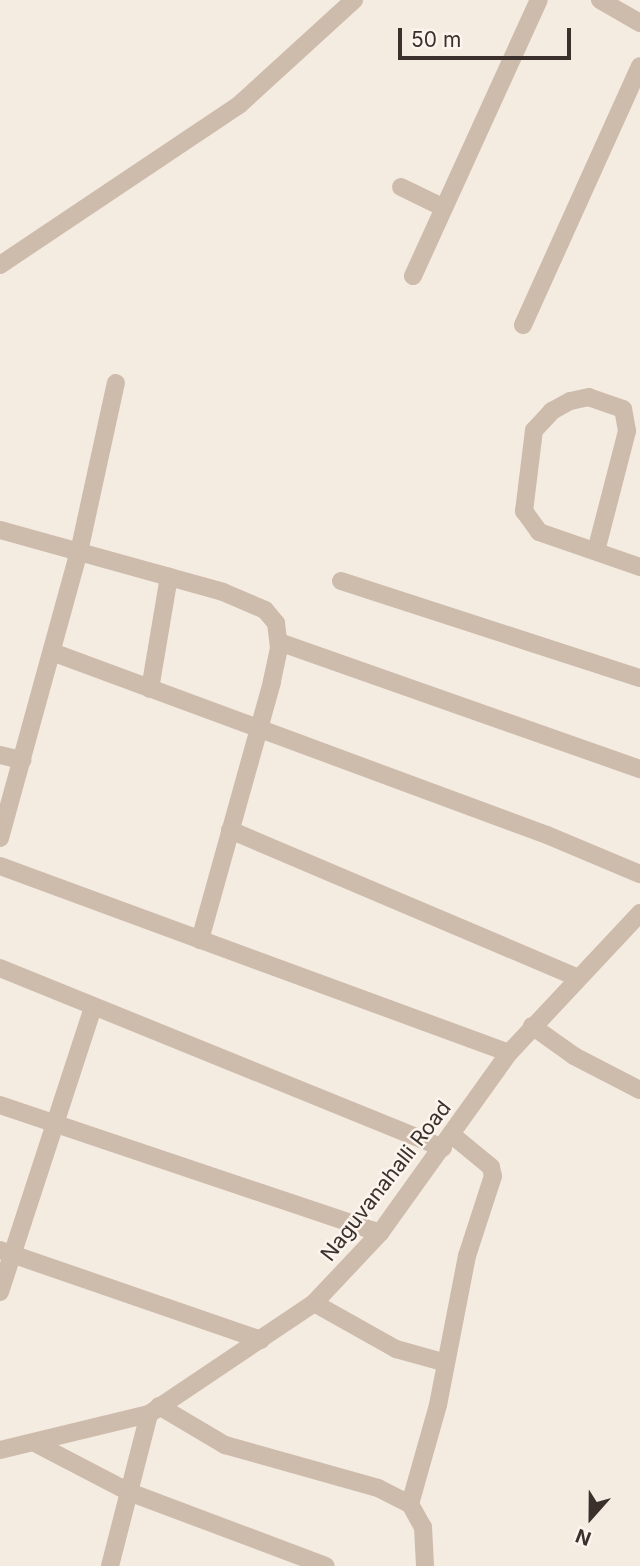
<!DOCTYPE html>
<style>
body{margin:0}
#map{position:relative;width:640px;height:1566px;overflow:hidden;background:#f4ebe1;font-family:Inter,sans-serif}
div>[style]{position:absolute}
.minor>*{height:18px;margin:-9px;padding:0 9px;transform-origin:9px;border-radius:9px;background:#cdbbac}
span{translate:-50% -50%;white-space:nowrap;text-align:center;line-height:1.15;-webkit-text-stroke:5px #fbf5ee;paint-order:stroke}
.street-label{font-size:21px;color:#3b302b}
.north{position:absolute;left:556px;top:1482px;width:70px;height:70px;-webkit-text-stroke:5px #fbf5ee;paint-order:stroke;rotate:201deg;font-size:19px;font-weight:700;line-height:28px;text-align:center;color:#3b302b}
.north::after{content:'';display:block;margin:auto;width:24px;height:32px;background:#3b302b;clip-path:polygon(50% 0,100% 100%,50% 72%,0 100%)}
.scale{position:absolute;left:398px;top:28px;width:173px;height:32px;box-sizing:border-box;border:4px solid #3b302b;border-top:0;padding-left:9px;font-size:21px;line-height:24px;white-space:nowrap;color:#3b302b;-webkit-text-stroke:5px #fbf5ee;paint-order:stroke}
</style>
<div id="map">
<div class="minor">
<div style="left:600px;top:0;width:46px;rotate:29.9deg"></div>
<div style="left:401px;top:187px;width:46px;rotate:26deg"></div>
<div style="left:0;top:265px;width:288px;rotate:-33.8deg"></div>
<div style="left:239px;top:105px;width:156px;rotate:-42.4deg"></div>
<div style="left:413px;top:276px;width:303px;rotate:-65.5deg"></div>
<div style="left:523px;top:325px;width:284px;rotate:-65.7deg"></div>
<div style="left:0;top:530px;width:231px;rotate:15.5deg"></div>
<div style="left:223px;top:592px;width:46px;rotate:23.2deg"></div>
<div style="left:265px;top:610px;width:17px;rotate:50deg"></div>
<div style="left:276px;top:623px;width:25px;rotate:83deg"></div>
<div style="left:279px;top:648px;width:35px;rotate:102deg"></div>
<div style="left:272px;top:682px;width:268px;rotate:105.6deg"></div>
<div style="left:596px;top:551px;width:124px;rotate:-75.5deg"></div>
<div style="left:627px;top:431px;width:22px;rotate:-100deg"></div>
<div style="left:623px;top:409px;width:36px;rotate:-161deg"></div>
<div style="left:589px;top:397px;width:19px;rotate:168deg"></div>
<div style="left:570px;top:401px;width:21px;rotate:151deg"></div>
<div style="left:552px;top:411px;width:26px;rotate:133deg"></div>
<div style="left:534px;top:430px;width:82px;rotate:97deg"></div>
<div style="left:524px;top:511px;width:26px;rotate:54deg"></div>
<div style="left:539px;top:532px;width:107px;rotate:19.1deg"></div>
<div style="left:341px;top:581px;width:314px;rotate:18deg"></div>
<div style="left:279px;top:642px;width:383px;rotate:19.4deg"></div>
<div style="left:52px;top:652px;width:528px;rotate:20.29deg"></div>
<div style="left:547px;top:835px;width:101px;rotate:22.8deg"></div>
<div style="left:150px;top:689px;width:114px;rotate:-80.4deg"></div>
<div style="left:0;top:755px;width:23px;rotate:13deg"></div>
<div style="left:230px;top:830px;width:376px;rotate:23deg"></div>
<div style="left:0;top:838px;width:297px;rotate:-74.6deg"></div>
<div style="left:79px;top:552px;width:173px;rotate:-77.7deg"></div>
<div style="left:0;top:866px;width:542px;rotate:20.17deg"></div>
<div style="left:0;top:968px;width:478px;rotate:22.1deg"></div>
<div style="left:532px;top:1026px;width:52px;rotate:35.5deg"></div>
<div style="left:574px;top:1056px;width:74px;rotate:27.3deg"></div>
<div style="left:0;top:1105px;width:401px;rotate:18.6deg"></div>
<div style="left:0;top:1250px;width:276px;rotate:19deg"></div>
<div style="left:0;top:1292px;width:300px;rotate:-71.9deg"></div>
<div style="left:314px;top:1303px;width:94px;rotate:29.3deg"></div>
<div style="left:396px;top:1349px;width:49px;rotate:15.5deg"></div>
<div style="left:159px;top:1406px;width:77px;rotate:30.6deg"></div>
<div style="left:225px;top:1445px;width:159px;rotate:15.7deg"></div>
<div style="left:378px;top:1488px;width:36px;rotate:27deg"></div>
<div style="left:410px;top:1504px;width:26px;rotate:61deg"></div>
<div style="left:423px;top:1527px;width:39px;rotate:87deg"></div>
<div style="left:35px;top:1443px;width:106px;rotate:27.5deg"></div>
<div style="left:129px;top:1492px;width:210px;rotate:20.6deg"></div>
<div style="left:0;top:1450px;width:153px;rotate:-13.6deg"></div>
<div style="left:149px;top:1414px;width:199px;rotate:-33.9deg"></div>
<div style="left:314px;top:1303px;width:96px;rotate:-46.7deg"></div>
<div style="left:380px;top:1233px;width:221px;rotate:-54.4deg"></div>
<div style="left:509px;top:1053px;width:192px;rotate:-46.9deg"></div>
<div style="left:410px;top:1504px;width:103px;rotate:-74.2deg"></div>
<div style="left:438px;top:1405px;width:152px;rotate:-79deg"></div>
<div style="left:467px;top:1256px;width:84px;rotate:-72deg"></div>
<div style="left:493px;top:1176px;width:9px;rotate:-103deg"></div>
<div style="left:491px;top:1167px;width:50px;rotate:-140.6deg"></div>
<div style="left:110px;top:1566px;width:157px;rotate:-75.6deg"></div>
</div>
<div class="street-label">
<span style="left:386px;top:1181px;rotate:-52deg">Naguvanahalli Road</span>
</div>
<div class="north">N</div>
<div class="scale">50 m</div>
</div>
